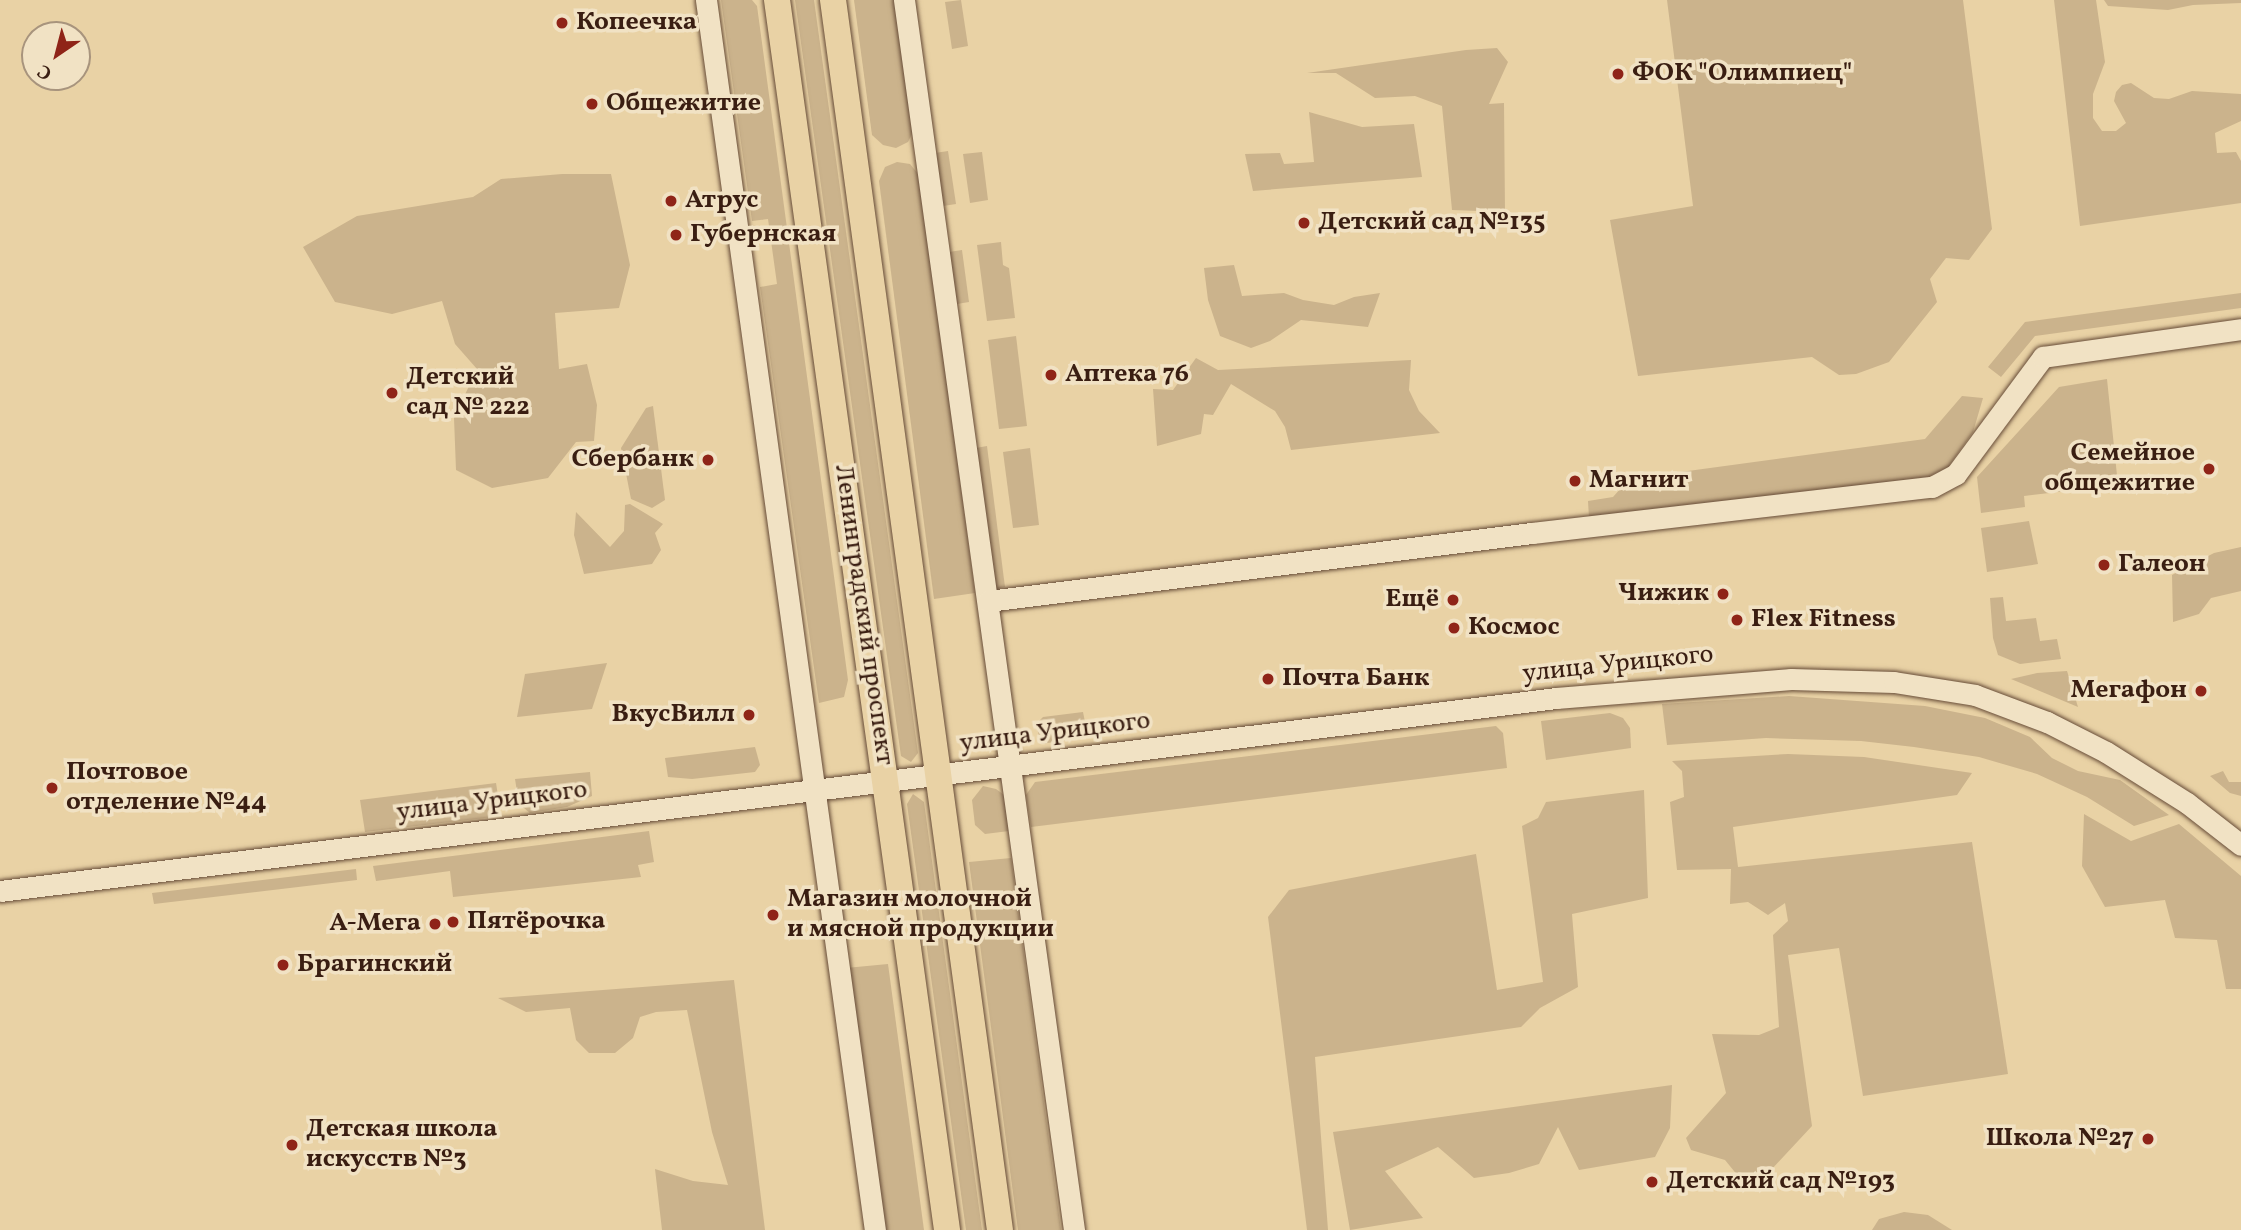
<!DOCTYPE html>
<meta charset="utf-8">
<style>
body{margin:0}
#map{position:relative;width:2241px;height:1230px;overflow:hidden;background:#e9d2a5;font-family:Vollkorn,serif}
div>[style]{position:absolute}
.green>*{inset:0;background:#cbb38c}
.roads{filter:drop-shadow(0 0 2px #664b37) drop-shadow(0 0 2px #664b37)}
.minor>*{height:21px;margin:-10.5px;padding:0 10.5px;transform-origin:10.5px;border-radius:10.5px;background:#f1e2c4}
.major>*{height:26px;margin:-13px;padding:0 13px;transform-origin:13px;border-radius:13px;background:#e9d2a5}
.dots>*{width:19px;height:19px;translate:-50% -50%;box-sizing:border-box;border:4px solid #f1e2c4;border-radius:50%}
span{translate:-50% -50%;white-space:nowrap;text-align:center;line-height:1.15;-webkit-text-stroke:7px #f1e2c4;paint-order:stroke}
.poi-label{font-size:26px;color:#3a1e12;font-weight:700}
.left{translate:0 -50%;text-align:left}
.right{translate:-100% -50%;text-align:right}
.street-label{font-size:26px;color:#3a1e12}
.north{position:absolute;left:21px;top:21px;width:70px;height:70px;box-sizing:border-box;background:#f1e2c4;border:2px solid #a8947d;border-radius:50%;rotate:215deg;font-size:19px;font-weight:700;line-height:28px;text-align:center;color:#3a1e12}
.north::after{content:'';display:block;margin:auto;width:24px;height:32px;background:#8f2418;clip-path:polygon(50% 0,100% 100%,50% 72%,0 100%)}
</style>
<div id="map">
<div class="green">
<div style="clip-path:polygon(721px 0,752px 0,757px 6px,848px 680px,844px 697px,819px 703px,760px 287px,777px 284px,768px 219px,752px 221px)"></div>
<div style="clip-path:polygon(795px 0,814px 0,918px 753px,911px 762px,901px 756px)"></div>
<div style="clip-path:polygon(854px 0,896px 0,914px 130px,908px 142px,896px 148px,883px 145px,872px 135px)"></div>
<div style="clip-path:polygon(961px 0,968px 46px,952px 49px,945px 2px)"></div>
<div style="clip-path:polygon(1667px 0,1963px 0,1992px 229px,1969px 260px,1946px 258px,1930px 279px,1937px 302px,1889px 362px,1856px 374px,1839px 375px,1812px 357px,1638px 376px,1610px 220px,1693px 206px)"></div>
<div style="clip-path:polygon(2054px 0,2096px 0,2105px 62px,2093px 94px,2093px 118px,2102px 131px,2116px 131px,2126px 123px,2114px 101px,2116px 92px,2122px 85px,2131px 83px,2154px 98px,2169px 99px,2192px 91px,2241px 94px,2241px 121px,2215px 133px,2217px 153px,2236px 152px,2241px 161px,2241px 203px,2080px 226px)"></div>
<div style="clip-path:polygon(2104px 0,2241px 0,2241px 3px,2193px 5px,2168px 10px,2108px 6px)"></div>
<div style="clip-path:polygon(1497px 48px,1508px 62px,1489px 104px,1504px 103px,1505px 212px,1452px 210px,1442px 106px,1415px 96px,1375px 98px,1336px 73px,1307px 73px,1466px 50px)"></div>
<div style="clip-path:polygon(1309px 112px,1362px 127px,1414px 124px,1422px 177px,1253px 191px,1245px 154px,1280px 153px,1284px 164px,1314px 162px)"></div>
<div style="clip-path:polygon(948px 151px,956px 204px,943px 206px,935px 153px)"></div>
<div style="clip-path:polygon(982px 152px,988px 200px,970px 203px,963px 154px)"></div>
<div style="clip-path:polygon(897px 162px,910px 164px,919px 175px,975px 593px,934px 599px,879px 181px,885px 167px)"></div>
<div style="clip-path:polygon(562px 174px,611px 174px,630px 265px,619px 308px,555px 313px,559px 369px,587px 364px,597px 405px,594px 441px,576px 442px,548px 478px,492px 488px,456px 470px,454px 418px,477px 369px,455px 344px,442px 301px,392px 314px,335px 302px,303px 247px,357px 216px,473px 197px,501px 179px)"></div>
<div style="clip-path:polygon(1001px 242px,1003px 265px,1009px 268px,1015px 318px,987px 321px,977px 245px)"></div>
<div style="clip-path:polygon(962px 250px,969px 302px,957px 304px,949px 252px)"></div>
<div style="clip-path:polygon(1234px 265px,1242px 296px,1284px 293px,1303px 300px,1334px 305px,1354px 297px,1380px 293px,1368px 327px,1301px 320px,1270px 341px,1251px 348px,1220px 336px,1208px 300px,1204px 268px)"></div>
<div style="clip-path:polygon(2241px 293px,2241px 308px,2035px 336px,2001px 377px,1988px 367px,2025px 322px)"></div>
<div style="clip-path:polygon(1016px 336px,1027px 426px,999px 429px,988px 340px)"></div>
<div style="clip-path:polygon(1196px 358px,1218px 370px,1411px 360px,1409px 390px,1419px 411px,1440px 433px,1291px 450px,1285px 427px,1275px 411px,1231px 384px,1213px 415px,1204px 414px,1201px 434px,1157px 446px,1153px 389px,1173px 390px)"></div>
<div style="clip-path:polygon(2107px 379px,2118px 485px,2024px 496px,2025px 507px,1981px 513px,1977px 477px,2059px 387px)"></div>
<div style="clip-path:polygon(1962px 396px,1983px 398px,1973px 432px,1948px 467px,1928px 477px,1589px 518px,1588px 501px,1613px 497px,1629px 479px,1925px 439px)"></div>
<div style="clip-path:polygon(653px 406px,665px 500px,652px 508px,631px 499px,621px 448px,646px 408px)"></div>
<div style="clip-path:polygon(987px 446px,1005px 587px,995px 589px,976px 448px)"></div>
<div style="clip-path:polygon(1030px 448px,1039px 525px,1013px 528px,1003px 452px)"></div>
<div style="clip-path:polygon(630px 504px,663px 524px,655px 533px,661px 550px,652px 564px,584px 574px,574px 535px,576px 512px,610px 547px,624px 531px,625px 505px)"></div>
<div style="clip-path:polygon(2029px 521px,2038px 564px,1987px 572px,1981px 528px)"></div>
<div style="clip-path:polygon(2241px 547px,2241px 591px,2211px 598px,2199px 614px,2173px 622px,2172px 575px,2214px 553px)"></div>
<div style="clip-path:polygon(2003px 597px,2006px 621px,2036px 618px,2040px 641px,2057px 639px,2061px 659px,2020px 664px,1998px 655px,1993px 638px,1990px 598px)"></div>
<div style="clip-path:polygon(607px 663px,592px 709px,517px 717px,525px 674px)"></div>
<div style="clip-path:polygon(2067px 671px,2078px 707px,2011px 679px,2037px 673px)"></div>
<div style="clip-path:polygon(1789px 696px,1925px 706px,1985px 718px,2030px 737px,2052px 758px,2078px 771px,2120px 780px,2169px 815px,2134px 826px,2087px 797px,2037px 774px,1979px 757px,1914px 747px,1861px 741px,1766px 738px,1667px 745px,1662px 704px)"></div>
<div style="clip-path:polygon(1083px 712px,1088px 737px,1041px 744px,1036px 724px,1043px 717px)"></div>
<div style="clip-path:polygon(1610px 713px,1623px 718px,1630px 728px,1631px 748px,1546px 760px,1541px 721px)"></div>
<div style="clip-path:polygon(1496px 726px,1503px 733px,1507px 768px,1031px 827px,1026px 795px,1035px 782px)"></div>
<div style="clip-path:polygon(755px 747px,760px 765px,755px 772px,692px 779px,668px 777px,665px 758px)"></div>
<div style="clip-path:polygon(1788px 754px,1864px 757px,1972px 773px,1957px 795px,1733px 827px,1738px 867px,1972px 842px,2008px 1074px,1863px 1096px,1839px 948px,1788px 955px,1812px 1126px,1771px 1170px,1763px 1185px,1743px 1182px,1725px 1160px,1691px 1150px,1686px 1138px,1726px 1093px,1712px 1034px,1759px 1035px,1779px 1027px,1773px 935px,1788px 921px,1785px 903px,1768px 915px,1748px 902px,1730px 904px,1731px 869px,1677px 870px,1670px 802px,1684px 797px,1682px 771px,1672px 761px)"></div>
<div style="clip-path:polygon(2223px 771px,2229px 782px,2241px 782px,2241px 796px,2230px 793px,2210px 776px)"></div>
<div style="clip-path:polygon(590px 772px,592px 796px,567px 807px,530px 813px,519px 804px,515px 779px)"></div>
<div style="clip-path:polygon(496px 783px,500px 808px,493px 817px,365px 832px,360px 800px)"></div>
<div style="clip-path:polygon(983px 786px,996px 789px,1004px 795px,1009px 831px,985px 834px,975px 825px,972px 800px)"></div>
<div style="clip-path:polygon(1644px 790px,1648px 898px,1572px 914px,1578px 987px,1540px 1008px,1521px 1027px,1315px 1057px,1328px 1230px,1307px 1230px,1268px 917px,1289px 890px,1476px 854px,1497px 990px,1543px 982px,1522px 826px,1538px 818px,1546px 802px)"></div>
<div style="clip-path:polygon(913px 794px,924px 802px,982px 1230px,966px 1230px,907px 804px)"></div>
<div style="clip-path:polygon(2084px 814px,2131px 841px,2179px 824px,2241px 876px,2241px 989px,2226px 989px,2217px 940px,2175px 938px,2165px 900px,2105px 907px,2082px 866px)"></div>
<div style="clip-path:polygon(649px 831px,654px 862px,638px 865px,641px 877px,453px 897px,450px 871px,376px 881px,373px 866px)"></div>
<div style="clip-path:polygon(1011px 858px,1061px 1230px,1018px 1230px,969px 862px)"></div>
<div style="clip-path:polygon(356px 869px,357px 880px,154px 904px,152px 893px)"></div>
<div style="clip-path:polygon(888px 964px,924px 1230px,884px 1230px,846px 968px)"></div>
<div style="clip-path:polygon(734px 980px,765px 1230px,662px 1230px,655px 1169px,693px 1181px,728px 1185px,712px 1132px,687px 1010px,656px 1012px,640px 1017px,633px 1038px,615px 1053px,589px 1053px,576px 1040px,570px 1008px,526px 1012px,498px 998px)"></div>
<div style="clip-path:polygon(1672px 1085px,1670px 1128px,1655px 1157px,1579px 1170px,1558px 1127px,1539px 1164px,1509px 1173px,1474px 1178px,1438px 1147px,1385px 1171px,1423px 1218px,1350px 1230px,1333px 1132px)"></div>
<div style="clip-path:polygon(1904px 1212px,1928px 1215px,1952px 1230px,1872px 1230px,1879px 1219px)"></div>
</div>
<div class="roads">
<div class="minor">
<div style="left:706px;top:0;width:1242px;rotate:82.18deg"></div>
<div style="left:904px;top:0;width:1242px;rotate:82.13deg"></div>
<div style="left:988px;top:601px;width:548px;rotate:-7.13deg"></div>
<div style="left:1532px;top:533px;width:403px;rotate:-6.6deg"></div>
<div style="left:1932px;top:487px;width:27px;rotate:-28deg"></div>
<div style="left:1956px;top:474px;width:146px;rotate:-53.4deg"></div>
<div style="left:2043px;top:357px;width:200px;rotate:-8deg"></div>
<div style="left:0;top:891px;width:1568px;rotate:-7.07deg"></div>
<div style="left:1556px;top:698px;width:236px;rotate:-4.6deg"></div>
<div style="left:1791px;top:679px;width:103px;rotate:1.7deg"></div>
<div style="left:1894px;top:682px;width:82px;rotate:9.1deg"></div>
<div style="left:1975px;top:695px;width:77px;rotate:20.6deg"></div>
<div style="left:2047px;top:722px;width:66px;rotate:27deg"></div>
<div style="left:2106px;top:752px;width:96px;rotate:32.2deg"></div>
<div style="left:2187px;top:803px;width:68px;rotate:37.9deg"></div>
</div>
<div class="major">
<div style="left:777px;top:0;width:1242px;rotate:82.13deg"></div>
<div style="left:833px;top:0;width:1241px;rotate:82.27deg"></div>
</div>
</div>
<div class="dots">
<div style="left:562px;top:23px;background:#8f2418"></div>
<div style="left:1618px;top:74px;background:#8f2418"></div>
<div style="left:592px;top:104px;background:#8f2418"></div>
<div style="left:671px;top:201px;background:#8f2418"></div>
<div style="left:1304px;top:223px;background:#8f2418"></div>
<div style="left:676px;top:235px;background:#8f2418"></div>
<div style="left:1051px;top:375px;background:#8f2418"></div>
<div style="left:392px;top:393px;background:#8f2418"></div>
<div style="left:708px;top:460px;background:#8f2418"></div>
<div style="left:2209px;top:469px;background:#8f2418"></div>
<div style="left:1575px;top:481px;background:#8f2418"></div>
<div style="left:2104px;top:565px;background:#8f2418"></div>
<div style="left:1723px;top:594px;background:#8f2418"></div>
<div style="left:1453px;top:600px;background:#8f2418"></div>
<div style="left:1737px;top:620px;background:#8f2418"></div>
<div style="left:1454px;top:628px;background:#8f2418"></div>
<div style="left:1268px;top:679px;background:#8f2418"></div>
<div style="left:2201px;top:691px;background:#8f2418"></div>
<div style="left:749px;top:715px;background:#8f2418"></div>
<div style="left:52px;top:788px;background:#8f2418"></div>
<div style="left:773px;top:915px;background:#8f2418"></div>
<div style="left:453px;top:922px;background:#8f2418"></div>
<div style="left:435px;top:924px;background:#8f2418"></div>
<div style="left:283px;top:965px;background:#8f2418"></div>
<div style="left:2148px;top:1139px;background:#8f2418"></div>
<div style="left:292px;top:1145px;background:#8f2418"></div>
<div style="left:1652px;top:1182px;background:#8f2418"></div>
</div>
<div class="poi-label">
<span class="left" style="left:576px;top:23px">Копеечка</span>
<span class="left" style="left:1632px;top:74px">ФОК "Олимпиец"</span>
<span class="left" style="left:606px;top:104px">Общежитие</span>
<span class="left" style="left:685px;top:201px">Атрус</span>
<span class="left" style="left:1318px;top:223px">Детский сад №135</span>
<span class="left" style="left:690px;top:235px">Губернская</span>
<span class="left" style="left:1065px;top:375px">Аптека 76</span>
<span class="left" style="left:406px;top:393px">Детский<br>сад № 222</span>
<span class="right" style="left:2195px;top:469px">Семейное<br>общежитие</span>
<span class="right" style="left:694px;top:460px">Сбербанк</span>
<span class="left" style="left:1589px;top:481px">Магнит</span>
<span class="left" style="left:2118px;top:565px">Галеон</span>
<span class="right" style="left:1709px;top:594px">Чижик</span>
<span class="right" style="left:1439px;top:600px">Ещё</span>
<span class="left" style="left:1751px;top:620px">Flex Fitness</span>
<span class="left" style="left:1468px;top:628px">Космос</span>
<span class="left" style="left:1282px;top:679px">Почта Банк</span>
<span class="right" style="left:2187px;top:691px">Мегафон</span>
<span class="right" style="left:735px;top:715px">ВкусВилл</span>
<span class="left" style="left:66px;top:788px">Почтовое<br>отделение №44</span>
<span class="left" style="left:787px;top:915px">Магазин молочной<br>и мясной продукции</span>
<span class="left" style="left:467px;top:922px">Пятёрочка</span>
<span class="right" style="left:421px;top:924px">А-Мега</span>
<span class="left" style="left:297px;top:965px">Брагинский</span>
<span class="left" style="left:306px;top:1145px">Детская школа<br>искусств №3</span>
<span class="right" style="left:2134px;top:1139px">Школа №27</span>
<span class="left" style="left:1666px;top:1182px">Детский сад №193</span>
</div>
<div class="street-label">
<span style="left:863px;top:615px;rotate:82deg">Ленинградский проспект</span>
<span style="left:1618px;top:665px;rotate:-6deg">улица Урицкого</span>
<span style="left:1055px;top:733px;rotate:-7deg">улица Урицкого</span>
<span style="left:492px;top:802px;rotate:-7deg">улица Урицкого</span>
</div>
<div class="north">С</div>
</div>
